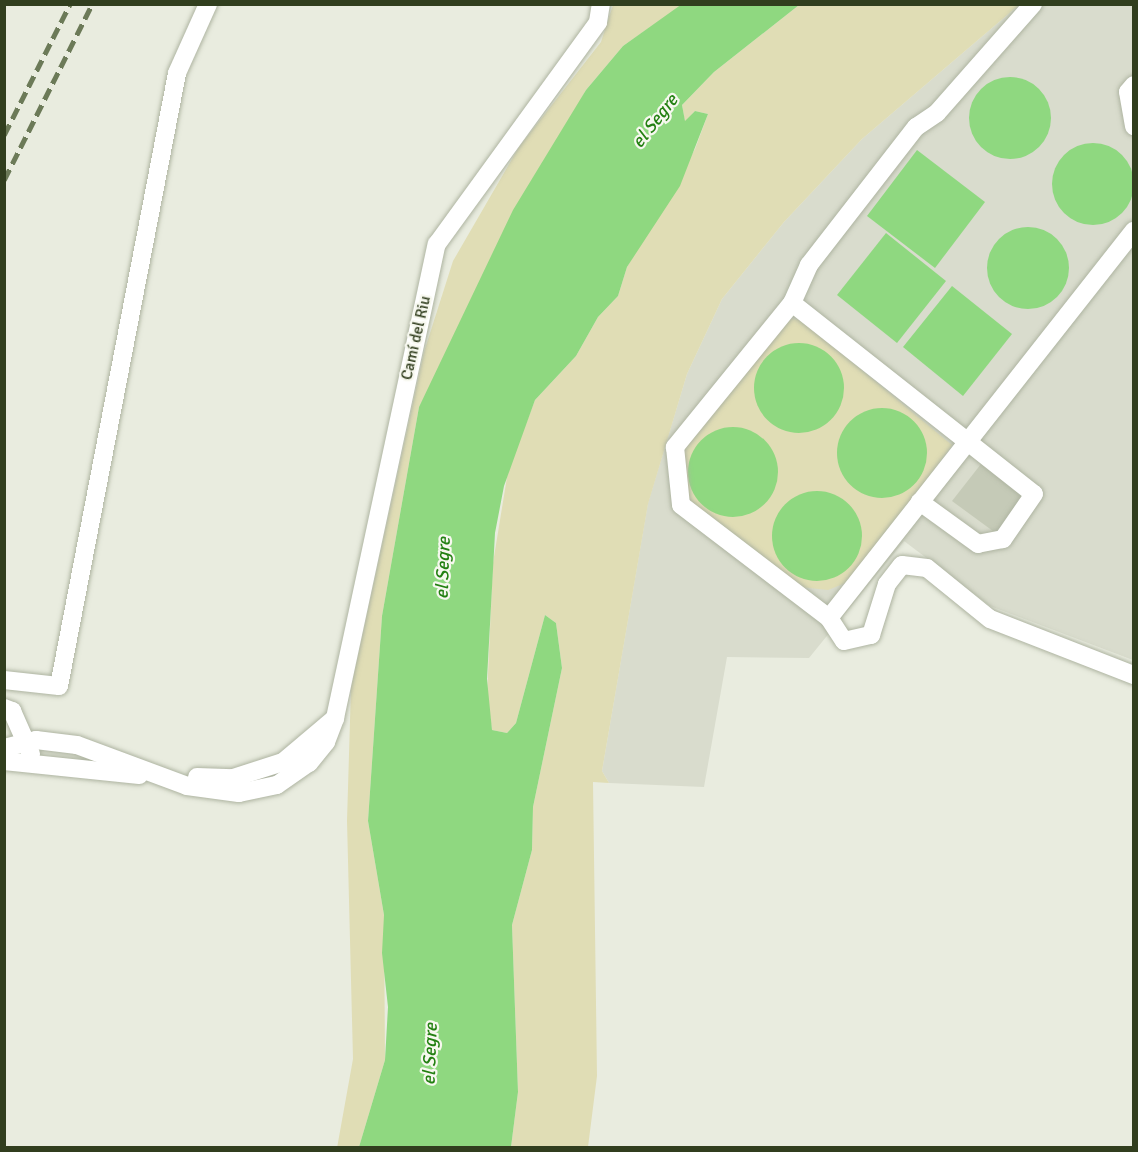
<!DOCTYPE html>
<meta charset="utf-8">
<style>
body{margin:0}
#map{position:relative;width:1138px;height:1152px;overflow:hidden;background:#e9ecdf;font-family:Signika,sans-serif}
div>[style]{position:absolute}
.built>*{inset:0;background:#d9dccd}
.green>*{inset:0;background:#e0ddb5}
.water>*{inset:0;background:#8fd880}
.round{border-radius:50%}
.building>*{inset:0;background:#c5cab7}
.roads{filter:drop-shadow(0 0 2px #aeb4a1) drop-shadow(0 0 2px #aeb4a1)}
.minor>*{height:18px;margin:-9px;padding:0 9px;transform-origin:9px;border-radius:9px;background:#fff}
.rail>*{height:4.5px;margin-top:-2.25px;transform-origin:0;background:repeating-linear-gradient(90deg,#6c7a58 0 12px,transparent 0 18px)}
span{translate:-50% -50%;white-space:nowrap;text-align:center;line-height:1.15;-webkit-text-stroke:4.5px #f7f8ef;paint-order:stroke}
.street-label{font-size:16px;color:#313e1e}
.water-label{font-size:18px;color:#238012;font-style:italic}
.frame{position:absolute;inset:0;border:6px solid #313e1e;pointer-events:none}
</style>
<div id="map">
<div class="built">
<div style="clip-path:polygon(1019px 5px,1133px 5px,1133px 660px,990px 606px,904px 541px,809px 658px,727px 657px,704px 787px,609px 783px,602px 771px,648px 503px,687px 374px,722px 299px,784px 222px,862px 139px)"></div>
</div>
<div class="green">
<div style="clip-path:polygon(613px 5px,682px 5px,623px 46px,586px 90px,419px 407px,382px 616px,368px 821px,384px 915px,385px 1060px,359px 1147px,337px 1148px,353px 1059px,347px 821px,351px 688px,424px 352px,453px 261px,519px 147px,601px 42px)"></div>
<div style="clip-path:polygon(799px 5px,1019px 5px,862px 139px,784px 222px,722px 299px,687px 374px,648px 504px,602px 771px,609px 783px,593px 782px,597px 1076px,588px 1147px,511px 1147px,518px 1092px,512px 925px,532px 850px,533px 807px,562px 668px,556px 623px,545px 615px,516px 723px,507px 733px,492px 730px,487px 696px,493px 563px,508px 471px,535px 400px,576px 356px,598px 317px,618px 296px,627px 267px,695px 149px,708px 114px,695px 111px,685px 122px,682px 105px,714px 72px)"></div>
<div style="clip-path:polygon(792px 319px,801px 320px,952px 445px,853px 580px,828px 590px,800px 587px,688px 502px,680px 453px,783px 323px)"></div>
</div>
<div class="water">
<div style="clip-path:polygon(682px 4px,799px 5px,714px 72px,682px 105px,685px 121px,695px 111px,708px 114px,680px 186px,627px 267px,618px 296px,598px 317px,576px 356px,535px 400px,504px 486px,495px 533px,487px 679px,492px 730px,507px 733px,516px 723px,545px 615px,556px 623px,562px 668px,533px 807px,532px 850px,512px 925px,518px 1092px,511px 1147px,359px 1147px,385px 1060px,388px 1007px,382px 953px,384px 915px,368px 821px,382px 616px,419px 407px,513px 210px,586px 90px,623px 46px)"></div>
<div class="round" style="left:969px;top:77px;width:82px;height:82px"></div>
<div class="round" style="left:1052px;top:143px;width:82px;height:82px"></div>
<div style="clip-path:polygon(917px 150px,985px 202px,935px 268px,867px 216px)"></div>
<div class="round" style="left:987px;top:227px;width:82px;height:82px"></div>
<div style="clip-path:polygon(886px 233px,946px 281px,897px 343px,837px 295px)"></div>
<div style="clip-path:polygon(952px 286px,1012px 334px,963px 396px,903px 347px)"></div>
<div class="round" style="left:754px;top:343px;width:90px;height:90px"></div>
<div class="round" style="left:837px;top:408px;width:90px;height:90px"></div>
<div class="round" style="left:688px;top:427px;width:90px;height:90px"></div>
<div class="round" style="left:772px;top:491px;width:90px;height:90px"></div>
</div>
<div class="building">
<div style="clip-path:polygon(981px 464px,1024px 498px,997px 534px,952px 501px)"></div>
</div>
<div class="roads">
<div class="minor">
<div style="left:1033px;top:4px;width:145px;rotate:131.4deg"></div>
<div style="left:937px;top:113px;width:25px;rotate:146deg"></div>
<div style="left:916px;top:127px;width:175px;rotate:127.8deg"></div>
<div style="left:809px;top:265px;width:42px;rotate:114.1deg"></div>
<div style="left:792px;top:303px;width:186px;rotate:129.1deg"></div>
<div style="left:675px;top:447px;width:58px;rotate:84.1deg"></div>
<div style="left:681px;top:505px;width:186px;rotate:37.4deg"></div>
<div style="left:829px;top:618px;width:27px;rotate:57deg"></div>
<div style="left:844px;top:641px;width:28px;rotate:-13deg"></div>
<div style="left:871px;top:635px;width:53px;rotate:-72.6deg"></div>
<div style="left:887px;top:584px;width:24px;rotate:-52deg"></div>
<div style="left:902px;top:565px;width:25px;rotate:7deg"></div>
<div style="left:927px;top:568px;width:81px;rotate:39deg"></div>
<div style="left:990px;top:619px;width:155px;rotate:21.3deg"></div>
<div style="left:1134px;top:85px;width:9px;rotate:131deg"></div>
<div style="left:1128px;top:92px;width:35px;rotate:80deg"></div>
<div style="left:792px;top:303px;width:308px;rotate:38.3deg"></div>
<div style="left:1034px;top:494px;width:55px;rotate:124.6deg"></div>
<div style="left:1003px;top:539px;width:25px;rotate:169deg"></div>
<div style="left:978px;top:544px;width:72px;rotate:-144.1deg"></div>
<div style="left:829px;top:618px;width:493px;rotate:-51.8deg"></div>
<div style="left:4px;top:680px;width:55px;rotate:6.2deg"></div>
<div style="left:59px;top:686px;width:624px;rotate:-79.1deg"></div>
<div style="left:177px;top:73px;width:76px;rotate:-65.8deg"></div>
<div style="left:4px;top:708px;width:9px;rotate:21deg"></div>
<div style="left:12px;top:711px;width:47px;rotate:66.2deg"></div>
<div style="left:4px;top:748px;width:33px;rotate:-14deg"></div>
<div style="left:36px;top:740px;width:41px;rotate:7deg"></div>
<div style="left:77px;top:745px;width:117px;rotate:20.4deg"></div>
<div style="left:187px;top:786px;width:52px;rotate:7.7deg"></div>
<div style="left:239px;top:793px;width:39px;rotate:-12deg"></div>
<div style="left:277px;top:785px;width:39px;rotate:-35deg"></div>
<div style="left:309px;top:763px;width:27px;rotate:-51deg"></div>
<div style="left:326px;top:742px;width:26px;rotate:-69deg"></div>
<div style="left:335px;top:718px;width:485px;rotate:-77.9deg"></div>
<div style="left:437px;top:244px;width:274px;rotate:-54deg"></div>
<div style="left:598px;top:22px;width:18px;rotate:-81deg"></div>
<div style="left:4px;top:761px;width:136px;rotate:5.9deg"></div>
<div style="left:197px;top:777px;width:36px;rotate:2deg"></div>
<div style="left:233px;top:778px;width:52px;rotate:-17.7deg"></div>
<div style="left:283px;top:762px;width:68px;rotate:-40.2deg"></div>
</div>
</div>
<div class="rail">
<div style="left:4px;top:135px;width:147px;rotate:-63.3deg"></div>
<div style="left:4px;top:180px;width:197px;rotate:-63.4deg"></div>
</div>
<div class="street-label">
<span style="left:416px;top:338px;rotate:-77deg">Camí del Riu</span>
</div>
<div class="water-label">
<span style="left:655px;top:121px;rotate:-52deg">el Segre</span>
<span style="left:443px;top:568px;rotate:-88deg">el Segre</span>
<span style="left:430px;top:1054px;rotate:-88deg">el Segre</span>
</div>
<div class="frame"></div>
</div>
